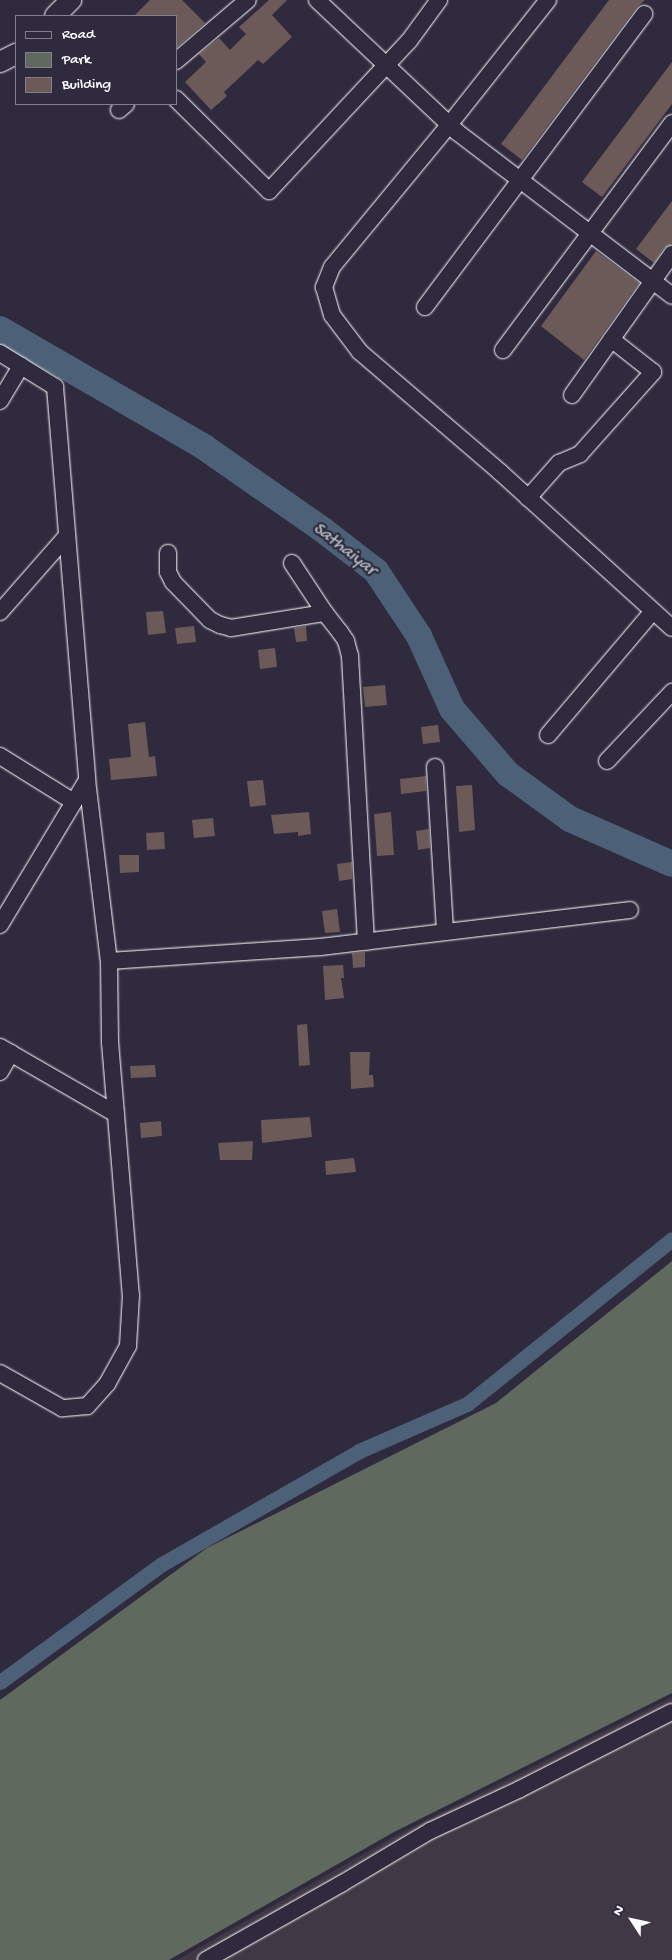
<!DOCTYPE html>
<style>
body{margin:0}
#map{position:relative;width:672px;height:1960px;overflow:hidden;background:#2f2a3d;font-family:"Gochi Hand",sans-serif}
div>[style]{position:absolute}
.built>*{inset:0;background:#413845}
.green>*{inset:0;background:#60695e}
.canal>*{height:15px;margin:-7.5px;padding:0 7.5px;transform-origin:7.5px;border-radius:7.5px;background:#4c6177}
.river>*{height:26px;margin:-13px;padding:0 13px;transform-origin:13px;border-radius:13px;background:#4c6177}
.building>*{inset:0;background:#6b5a58}
.roads{filter:drop-shadow(0 0 1px #fff) drop-shadow(0 0 1px #fff)}
.minor>*{height:16px;margin:-8px;padding:0 8px;transform-origin:8px;border-radius:8px;background:#2f2a3d}
.tertiary>*{height:20px;margin:-10px;padding:0 10px;transform-origin:10px;border-radius:10px;background:#2f2a3d}
span{translate:-50% -50%;white-space:nowrap;text-align:center;line-height:1.15;-webkit-text-stroke:4.5px #2f2a3d;paint-order:stroke}
.water-label{font-size:18px;color:#aeb8c2;font-style:italic}
.legend{position:absolute;left:15px;top:15px;width:162px;height:90px;box-sizing:border-box;background:#2f2a3d;border:1px solid #827f8b;margin:0;padding:6px 9px;list-style:none;font-size:15px;color:#fff}
.legend li{display:flex;align-items:center;gap:10px;height:25px}
.legend b{width:25px;border:1px solid #827f8b}
.north{position:absolute;left:607px;top:1895px;width:50px;height:50px;-webkit-text-stroke:4px #2f2a3d;paint-order:stroke;rotate:305deg;font-size:14px;font-weight:700;line-height:20px;text-align:center;color:#fff}
.north::after{content:'';display:block;margin:auto;width:18px;height:22px;background:#fff;clip-path:polygon(50% 0,100% 100%,50% 72%,0 100%)}
</style>
<div id="map">
<div class="built">
<div style="clip-path:polygon(672px 1697px,672px 1960px,177px 1960px,399px 1834px)"></div>
</div>
<div class="green">
<div style="clip-path:polygon(672px 1261px,672px 1693px,394px 1832px,169px 1960px,0 1960px,0 1700px,207px 1548px,496px 1403px)"></div>
</div>
<div class="canal">
<div style="left:0;top:1682px;width:200px;rotate:-36.1deg"></div>
<div style="left:162px;top:1564px;width:227px;rotate:-29.8deg"></div>
<div style="left:359px;top:1451px;width:118px;rotate:-23.5deg"></div>
<div style="left:467px;top:1404px;width:263px;rotate:-38.8deg"></div>
</div>
<div class="river">
<div style="left:0;top:329px;width:236px;rotate:30deg"></div>
<div style="left:204px;top:447px;width:145px;rotate:34.9deg"></div>
<div style="left:323px;top:530px;width:67px;rotate:37.7deg"></div>
<div style="left:376px;top:571px;width:78px;rotate:56.5deg"></div>
<div style="left:419px;top:636px;width:80px;rotate:65.7deg"></div>
<div style="left:452px;top:709px;width:86px;rotate:49.3deg"></div>
<div style="left:508px;top:774px;width:77px;rotate:36deg"></div>
<div style="left:570px;top:819px;width:111px;rotate:23.8deg"></div>
</div>
<div class="building">
<div style="clip-path:polygon(150px 0,182px 0,205px 23px,176px 48px,176px 16px,134px 16px)"></div>
<div style="clip-path:polygon(269px 0,287px 0,272px 15px,292px 37px,263px 64px,258px 60px,224px 92px,227px 96px,211px 110px,185px 82px,206px 62px,199px 54px,219px 38px,230px 50px,246px 34px,239px 27px)"></div>
<div style="clip-path:polygon(609px 0,645px 0,636px 8px,522px 160px,501px 144px)"></div>
<div style="clip-path:polygon(672px 62px,672px 104px,602px 197px,582px 182px)"></div>
<div style="clip-path:polygon(672px 201px,672px 244px,664px 248px,654px 263px,636px 249px)"></div>
<div style="clip-path:polygon(596px 251px,639px 283px,584px 360px,541px 326px)"></div>
<div style="clip-path:polygon(163px 611px,166px 633px,148px 635px,146px 612px)"></div>
<div style="clip-path:polygon(194px 626px,196px 642px,177px 644px,175px 628px)"></div>
<div style="clip-path:polygon(306px 626px,307px 641px,296px 642px,294px 628px)"></div>
<div style="clip-path:polygon(275px 648px,277px 667px,260px 669px,258px 650px)"></div>
<div style="clip-path:polygon(385px 685px,387px 705px,365px 707px,363px 687px)"></div>
<div style="clip-path:polygon(145px 722px,149px 757px,155px 756px,157px 776px,111px 780px,109px 759px,131px 757px,128px 724px)"></div>
<div style="clip-path:polygon(438px 725px,440px 742px,423px 744px,421px 727px)"></div>
<div style="clip-path:polygon(426px 776px,426px 791px,401px 794px,400px 779px)"></div>
<div style="clip-path:polygon(263px 780px,266px 805px,250px 807px,247px 781px)"></div>
<div style="clip-path:polygon(472px 785px,475px 830px,459px 832px,456px 786px)"></div>
<div style="clip-path:polygon(309px 812px,311px 834px,298px 836px,298px 832px,274px 834px,271px 815px)"></div>
<div style="clip-path:polygon(391px 812px,394px 855px,377px 856px,374px 814px)"></div>
<div style="clip-path:polygon(213px 818px,215px 836px,194px 838px,192px 820px)"></div>
<div style="clip-path:polygon(429px 829px,430px 848px,418px 850px,416px 831px)"></div>
<div style="clip-path:polygon(164px 832px,165px 849px,147px 850px,146px 833px)"></div>
<div style="clip-path:polygon(119px 855px,139px 855px,139px 872px,120px 873px)"></div>
<div style="clip-path:polygon(352px 862px,352px 879px,339px 881px,337px 864px)"></div>
<div style="clip-path:polygon(337px 909px,340px 932px,325px 933px,322px 911px)"></div>
<div style="clip-path:polygon(365px 952px,365px 967px,353px 968px,352px 953px)"></div>
<div style="clip-path:polygon(343px 965px,344px 978px,341px 978px,344px 998px,325px 1000px,323px 966px)"></div>
<div style="clip-path:polygon(307px 1024px,310px 1065px,299px 1066px,297px 1025px)"></div>
<div style="clip-path:polygon(350px 1052px,370px 1052px,369px 1075px,373px 1075px,374px 1087px,351px 1089px)"></div>
<div style="clip-path:polygon(155px 1065px,156px 1077px,131px 1078px,130px 1066px)"></div>
<div style="clip-path:polygon(310px 1117px,312px 1137px,262px 1143px,261px 1120px)"></div>
<div style="clip-path:polygon(161px 1121px,162px 1136px,141px 1138px,140px 1123px)"></div>
<div style="clip-path:polygon(253px 1141px,252px 1160px,220px 1160px,218px 1143px)"></div>
<div style="clip-path:polygon(354px 1158px,356px 1172px,326px 1175px,325px 1161px)"></div>
</div>
<div class="roads">
<div class="minor">
<div style="left:317px;top:0;width:192px;rotate:43.3deg"></div>
<div style="left:457px;top:132px;width:270px;rotate:37.3deg"></div>
<div style="left:548px;top:0;width:159px;rotate:128.4deg"></div>
<div style="left:449px;top:125px;width:184px;rotate:129.5deg"></div>
<div style="left:332px;top:267px;width:22px;rotate:112deg"></div>
<div style="left:324px;top:287px;width:29px;rotate:74deg"></div>
<div style="left:332px;top:315px;width:46px;rotate:52.9deg"></div>
<div style="left:360px;top:352px;width:184px;rotate:40.6deg"></div>
<div style="left:500px;top:472px;width:232px;rotate:42.2deg"></div>
<div style="left:176px;top:61px;width:94px;rotate:-40.3deg"></div>
<div style="left:176px;top:99px;width:131px;rotate:44.7deg"></div>
<div style="left:269px;top:191px;width:205px;rotate:-47deg"></div>
<div style="left:409px;top:41px;width:51px;rotate:-53.8deg"></div>
<div style="left:119px;top:110px;width:9px;rotate:-41deg"></div>
<div style="left:425px;top:307px;width:366px;rotate:-53.2deg"></div>
<div style="left:503px;top:350px;width:283px;rotate:-53.3deg"></div>
<div style="left:0;top:353px;width:65px;rotate:31.7deg"></div>
<div style="left:55px;top:387px;width:394px;rotate:85.3deg"></div>
<div style="left:87px;top:780px;width:182px;rotate:83.1deg"></div>
<div style="left:109px;top:961px;width:81px;rotate:89.3deg"></div>
<div style="left:110px;top:1042px;width:254px;rotate:85.3deg"></div>
<div style="left:131px;top:1295px;width:51px;rotate:93.4deg"></div>
<div style="left:128px;top:1346px;width:43px;rotate:118.9deg"></div>
<div style="left:107px;top:1384px;width:30px;rotate:132deg"></div>
<div style="left:87px;top:1406px;width:25px;rotate:175deg"></div>
<div style="left:62px;top:1408px;width:71px;rotate:-150.6deg"></div>
<div style="left:572px;top:395px;width:173px;rotate:-54.7deg"></div>
<div style="left:0;top:401px;width:41px;rotate:-59deg"></div>
<div style="left:528px;top:498px;width:47px;rotate:-48.5deg"></div>
<div style="left:559px;top:463px;width:23px;rotate:-23deg"></div>
<div style="left:580px;top:454px;width:110px;rotate:-48.3deg"></div>
<div style="left:653px;top:372px;width:53px;rotate:-141.8deg"></div>
<div style="left:168px;top:553px;width:19px;rotate:90deg"></div>
<div style="left:168px;top:572px;width:11px;rotate:63deg"></div>
<div style="left:173px;top:582px;width:53px;rotate:45.8deg"></div>
<div style="left:210px;top:620px;width:11px;rotate:27deg"></div>
<div style="left:220px;top:625px;width:11px;rotate:15deg"></div>
<div style="left:231px;top:628px;width:95px;rotate:-9.1deg"></div>
<div style="left:292px;top:563px;width:60px;rotate:56.6deg"></div>
<div style="left:325px;top:613px;width:24px;rotate:52deg"></div>
<div style="left:340px;top:632px;width:11px;rotate:56deg"></div>
<div style="left:346px;top:641px;width:16px;rotate:75deg"></div>
<div style="left:350px;top:656px;width:286px;rotate:86.8deg"></div>
<div style="left:0;top:612px;width:100px;rotate:-48.7deg"></div>
<div style="left:548px;top:735px;width:162px;rotate:-49.7deg"></div>
<div style="left:0;top:756px;width:87px;rotate:31.9deg"></div>
<div style="left:607px;top:761px;width:95px;rotate:-46.7deg"></div>
<div style="left:435px;top:767px;width:165px;rotate:86.5deg"></div>
<div style="left:0;top:925px;width:169px;rotate:-59deg"></div>
<div style="left:109px;top:961px;width:211px;rotate:-3.8deg"></div>
<div style="left:320px;top:947px;width:312px;rotate:-6.8deg"></div>
<div style="left:0;top:1047px;width:134px;rotate:30deg"></div>
<div style="left:0;top:1072px;width:22px;rotate:-60deg"></div>
<div style="left:206px;top:1960px;width:155px;rotate:-29.4deg"></div>
<div style="left:341px;top:1884px;width:104px;rotate:-30.8deg"></div>
<div style="left:430px;top:1831px;width:99px;rotate:-25deg"></div>
<div style="left:520px;top:1789px;width:170px;rotate:-26.9deg"></div>
</div>
<div class="tertiary">
<div style="left:55px;top:16px;width:23px;rotate:-45deg"></div>
<div style="left:0;top:62px;width:18px;rotate:-27deg"></div>
</div>
</div>
<div class="water-label">
<span style="left:344px;top:550px;rotate:38deg">Sathaiyar</span>
</div>
<ul class="legend">
<li><b style="height:6px;background:#2f2a3d"></b>Road</li>
<li><b style="height:14px;background:#60695e"></b>Park</li>
<li><b style="height:14px;background:#6b5a58"></b>Building</li>
</ul>
<div class="north">N</div>
</div>
